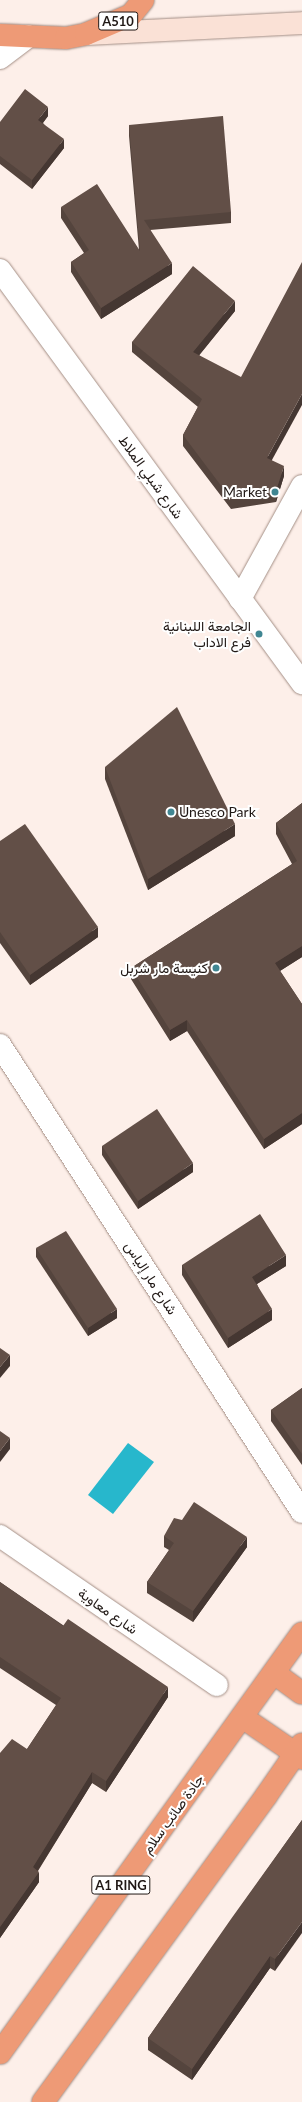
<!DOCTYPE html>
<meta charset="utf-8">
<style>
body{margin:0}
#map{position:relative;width:302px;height:2102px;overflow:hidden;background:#fdefe9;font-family:Lato,Vazirmatn,sans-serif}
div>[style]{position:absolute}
.water>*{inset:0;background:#27b7cc}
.roads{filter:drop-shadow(0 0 1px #a48f86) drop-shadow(0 0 1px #a48f86)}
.street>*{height:22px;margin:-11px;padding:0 11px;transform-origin:11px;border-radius:11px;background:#fff}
.secondary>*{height:22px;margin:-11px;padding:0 11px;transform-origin:11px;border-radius:11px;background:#fae1d6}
.highway>*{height:22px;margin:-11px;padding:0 11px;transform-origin:11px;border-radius:11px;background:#ee9a76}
.wall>*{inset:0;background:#54443d}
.shaded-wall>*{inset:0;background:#453732}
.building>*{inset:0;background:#624f47}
.dots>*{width:11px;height:11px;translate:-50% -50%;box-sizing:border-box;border:2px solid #fff;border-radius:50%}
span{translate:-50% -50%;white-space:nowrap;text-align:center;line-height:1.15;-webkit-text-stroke:4px #fff;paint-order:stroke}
.shield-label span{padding:1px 3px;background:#fff;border:1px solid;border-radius:3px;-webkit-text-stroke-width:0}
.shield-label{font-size:13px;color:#201815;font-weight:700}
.street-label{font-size:14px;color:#201815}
.poi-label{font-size:14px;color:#201815}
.right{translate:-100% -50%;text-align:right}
.left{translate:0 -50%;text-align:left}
</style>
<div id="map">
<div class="water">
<div style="clip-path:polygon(128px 1443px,154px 1462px,113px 1514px,88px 1495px)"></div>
</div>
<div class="roads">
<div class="street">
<div style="left:0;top:58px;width:36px;rotate:-37deg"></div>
<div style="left:0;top:270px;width:512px;rotate:53.82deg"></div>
<div style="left:240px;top:599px;width:129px;rotate:-61.2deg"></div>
<div style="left:0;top:1045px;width:556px;rotate:57.11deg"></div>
<div style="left:0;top:1536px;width:263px;rotate:34.5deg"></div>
</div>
<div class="secondary">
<div style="left:87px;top:34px;width:215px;rotate:-2.9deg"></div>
</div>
<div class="highway">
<div style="left:0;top:35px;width:66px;rotate:2.6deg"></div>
<div style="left:66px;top:38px;width:20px;rotate:-11deg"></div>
<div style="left:86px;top:34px;width:49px;rotate:-22.9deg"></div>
<div style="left:131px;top:15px;width:19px;rotate:-51deg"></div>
<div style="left:274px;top:1673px;width:34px;rotate:36deg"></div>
<div style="left:242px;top:1717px;width:73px;rotate:34.3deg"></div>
<div style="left:0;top:2053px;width:517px;rotate:-54.28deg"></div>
<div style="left:43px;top:2102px;width:379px;rotate:-53.9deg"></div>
<div style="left:266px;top:1796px;width:63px;rotate:-55.3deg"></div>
</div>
</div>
<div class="wall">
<div style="clip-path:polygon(48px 116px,43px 123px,64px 148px,32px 189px,0 164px,0 122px)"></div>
<div style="clip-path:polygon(129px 125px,231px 212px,231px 223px,150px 230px,172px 274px,101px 319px,71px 272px,71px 262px,84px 253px,61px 218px,61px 207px,139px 250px,129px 136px)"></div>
<div style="clip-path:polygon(235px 311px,199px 355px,271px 460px,284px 476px,276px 502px,231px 509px,183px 446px,183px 435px,198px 407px,132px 352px,132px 342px)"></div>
<div style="clip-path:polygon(105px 767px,235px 836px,148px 890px,105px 779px)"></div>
<div style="clip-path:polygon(302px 803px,302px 957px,280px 971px,302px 1004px,302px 1124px,264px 1149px,187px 1031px,170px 1041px,131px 979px,131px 968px,292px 864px,276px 834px,276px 823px)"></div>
<div style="clip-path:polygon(0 841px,98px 937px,30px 985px,0 943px)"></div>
<div style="clip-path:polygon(102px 1146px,193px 1172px,138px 1209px,102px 1155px)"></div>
<div style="clip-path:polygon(36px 1248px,117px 1318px,88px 1336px,36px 1257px)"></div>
<div style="clip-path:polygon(182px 1265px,286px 1266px,257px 1284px,272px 1320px,228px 1348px,182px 1275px)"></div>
<div style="clip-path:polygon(302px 1388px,302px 1465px,271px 1421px,271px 1410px)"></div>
<div style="clip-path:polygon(164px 1536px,247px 1547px,193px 1622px,147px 1593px,147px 1582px,169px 1550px,164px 1547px)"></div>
<div style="clip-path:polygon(0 1582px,168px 1697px,106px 1792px,92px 1783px,38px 1871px,39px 1882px,0 1938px,0 1753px,27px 1749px,56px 1705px,0 1668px)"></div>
<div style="clip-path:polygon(302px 1820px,275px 1971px,270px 1968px,192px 2080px,148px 2050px,148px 2038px)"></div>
</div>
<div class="shaded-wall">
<div style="clip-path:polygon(48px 107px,48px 116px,38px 129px,38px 120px)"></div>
<div style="clip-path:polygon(64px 139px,64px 148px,32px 189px,32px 180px)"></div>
<div style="clip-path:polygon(172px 263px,172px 274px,101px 319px,101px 308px)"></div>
<div style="clip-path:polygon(235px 301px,235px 311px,193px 363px,193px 352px)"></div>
<div style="clip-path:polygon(302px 394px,302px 405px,267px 469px,267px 458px)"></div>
<div style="clip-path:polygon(284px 466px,284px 476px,276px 502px,276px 491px)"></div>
<div style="clip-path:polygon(235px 824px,235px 836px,148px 890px,148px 879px)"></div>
<div style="clip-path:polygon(98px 927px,98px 937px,30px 985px,30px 975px)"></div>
<div style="clip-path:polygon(302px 946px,302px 957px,275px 974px,275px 963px)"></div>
<div style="clip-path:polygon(187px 1020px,187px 1031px,170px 1041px,170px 1030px)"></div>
<div style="clip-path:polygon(302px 1113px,302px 1124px,264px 1149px,264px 1139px)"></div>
<div style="clip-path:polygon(193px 1163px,193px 1172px,138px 1209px,138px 1201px)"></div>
<div style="clip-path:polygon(286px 1255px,286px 1266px,252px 1287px,252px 1277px)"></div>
<div style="clip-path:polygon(117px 1309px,117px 1318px,88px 1336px,88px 1328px)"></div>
<div style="clip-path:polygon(272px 1309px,272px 1320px,228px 1348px,228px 1338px)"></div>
<div style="clip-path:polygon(10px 1355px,10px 1366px,0 1378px,0 1367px)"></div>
<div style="clip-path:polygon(10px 1438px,10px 1449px,0 1462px,0 1451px)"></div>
<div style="clip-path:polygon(247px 1537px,247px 1547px,193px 1622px,193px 1611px)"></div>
<div style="clip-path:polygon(168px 1687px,168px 1697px,106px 1792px,106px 1781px)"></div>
<div style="clip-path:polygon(92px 1772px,92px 1783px,33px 1878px,33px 1867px)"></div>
<div style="clip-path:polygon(39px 1872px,39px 1882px,0 1938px,0 1927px)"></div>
<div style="clip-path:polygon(302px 1922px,302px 1933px,275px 1971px,275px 1959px)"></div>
<div style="clip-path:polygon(270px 1956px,270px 1968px,192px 2080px,192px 2069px)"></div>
</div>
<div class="building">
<div style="clip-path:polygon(25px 89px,48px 107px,38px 120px,64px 139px,32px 180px,0 156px,0 122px)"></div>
<div style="clip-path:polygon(223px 116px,231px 212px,144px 220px,172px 263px,101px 308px,71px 262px,89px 250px,61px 207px,97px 184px,140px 251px,129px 125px)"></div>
<div style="clip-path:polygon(302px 262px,302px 394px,267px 458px,284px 466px,276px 491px,231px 499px,183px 435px,202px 399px,132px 342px,193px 266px,235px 301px,193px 352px,241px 377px)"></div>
<div style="clip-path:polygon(177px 707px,235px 824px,148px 879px,105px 767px)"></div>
<div style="clip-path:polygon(302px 803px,302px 946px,275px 963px,302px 1004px,302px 1113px,264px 1139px,187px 1020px,170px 1030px,131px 968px,297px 861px,276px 823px)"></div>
<div style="clip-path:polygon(25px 824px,98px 927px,30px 975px,0 932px,0 841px)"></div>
<div style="clip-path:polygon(157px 1109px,193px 1163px,138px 1201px,102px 1146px)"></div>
<div style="clip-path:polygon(260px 1214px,286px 1255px,252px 1277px,272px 1309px,228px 1338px,182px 1265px)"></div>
<div style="clip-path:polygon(66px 1231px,117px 1309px,88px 1328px,36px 1248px)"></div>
<div style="clip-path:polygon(0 1348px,10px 1355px,0 1367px)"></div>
<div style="clip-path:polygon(302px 1388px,302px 1454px,271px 1410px)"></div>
<div style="clip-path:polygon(0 1431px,10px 1438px,0 1451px)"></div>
<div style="clip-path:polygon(194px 1502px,247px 1537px,193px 1611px,147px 1582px,174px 1543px,164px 1536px,174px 1518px,182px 1520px)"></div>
<div style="clip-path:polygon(0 1582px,63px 1626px,68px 1619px,168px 1687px,106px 1781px,92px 1772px,33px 1867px,39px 1872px,0 1927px,0 1753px,12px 1739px,27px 1749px,61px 1698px,0 1657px)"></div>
<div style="clip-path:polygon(302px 1820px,302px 1922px,275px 1959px,270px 1956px,192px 2069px,148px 2038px,231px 1919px)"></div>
</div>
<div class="dots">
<div style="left:275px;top:492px;background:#408692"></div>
<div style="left:259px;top:634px;background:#408692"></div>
<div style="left:171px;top:812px;background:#408692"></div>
<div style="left:216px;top:968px;background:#408692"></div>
</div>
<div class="shield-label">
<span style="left:118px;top:21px">A510</span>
<span style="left:121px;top:1885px">A1 RING</span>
</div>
<div class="street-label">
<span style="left:151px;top:477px;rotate:54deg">شارع شبلي الملاط</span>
<span style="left:151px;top:1278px;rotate:57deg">شارع مار إلياس</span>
<span style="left:108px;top:1611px;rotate:35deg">شارع معاوية</span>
<span style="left:173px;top:1814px;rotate:-54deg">جادة صائب سلام</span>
</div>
<div class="poi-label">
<span class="right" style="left:267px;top:492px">Market</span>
<span class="right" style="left:251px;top:634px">الجامعة اللبنانية<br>فرع الاداب</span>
<span class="left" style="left:179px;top:812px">Unesco Park</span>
<span class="right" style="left:208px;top:968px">كنيسة مار شربل</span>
</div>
</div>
